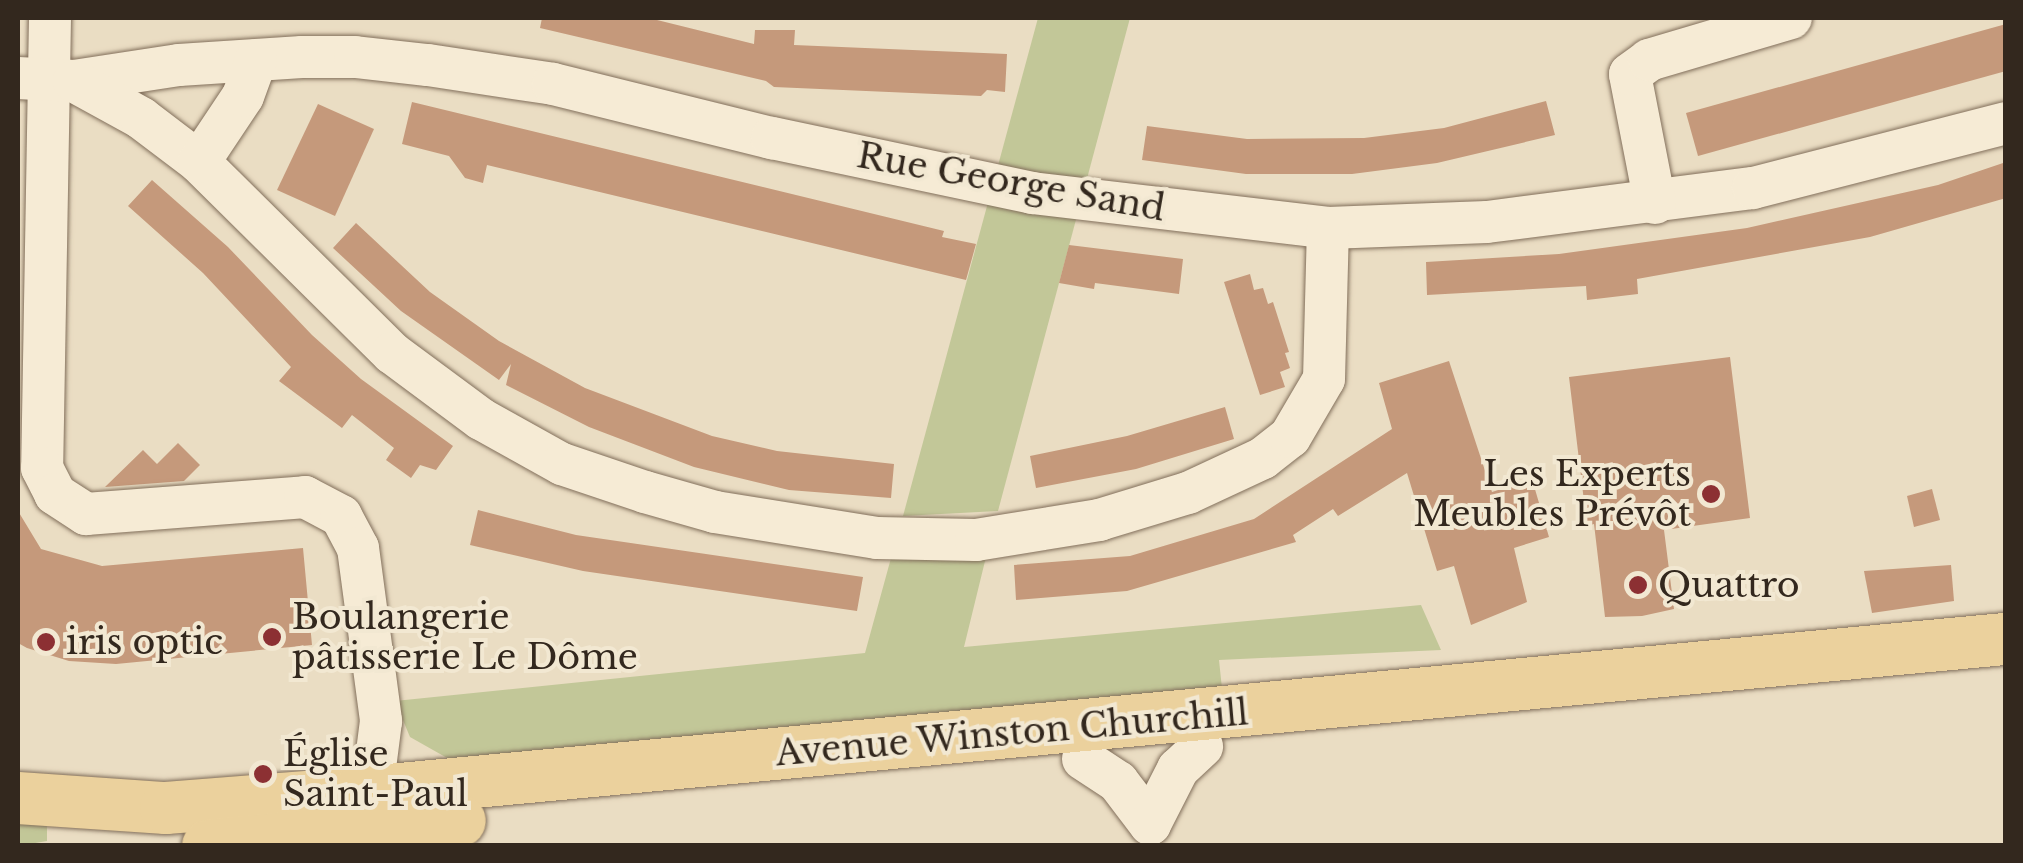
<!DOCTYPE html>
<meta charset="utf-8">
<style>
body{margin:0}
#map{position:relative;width:2023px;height:863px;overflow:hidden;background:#eaddc3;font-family:"Libre Baskerville",serif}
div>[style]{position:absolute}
.green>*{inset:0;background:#c2c798}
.building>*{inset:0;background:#c5997b}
.roads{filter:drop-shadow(0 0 2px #826f5b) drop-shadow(0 0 2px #826f5b)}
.minor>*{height:42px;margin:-21px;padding:0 21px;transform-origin:21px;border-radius:21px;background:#f6ebd5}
.major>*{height:52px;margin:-26px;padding:0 26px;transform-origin:26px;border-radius:26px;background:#ebd19d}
.dots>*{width:28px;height:28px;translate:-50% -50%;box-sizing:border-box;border:5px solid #f2e8d2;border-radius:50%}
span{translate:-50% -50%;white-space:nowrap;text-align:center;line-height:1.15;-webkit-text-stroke:8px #f2e8d2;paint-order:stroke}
.street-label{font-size:35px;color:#33281e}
.poi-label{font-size:35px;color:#33281e}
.right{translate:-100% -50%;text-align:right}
.left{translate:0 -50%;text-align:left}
.frame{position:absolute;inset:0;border:20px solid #33281e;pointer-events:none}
</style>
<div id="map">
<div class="green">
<div style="clip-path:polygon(1038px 18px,1130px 18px,998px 511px,903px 516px)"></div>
<div style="clip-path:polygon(986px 557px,964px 647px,1421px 605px,1441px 650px,1219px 660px,1223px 698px,456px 763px,410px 737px,395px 701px,865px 653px,891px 558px)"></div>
<div style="clip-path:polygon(18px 818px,47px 821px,47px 841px,18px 846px)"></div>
</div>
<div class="building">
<div style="clip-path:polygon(542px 18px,649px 18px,754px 44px,755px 30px,795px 30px,794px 45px,1007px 54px,1005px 92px,987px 90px,981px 96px,774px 87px,766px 81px,540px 28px)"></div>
<div style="clip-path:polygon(2006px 24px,2006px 71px,1698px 156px,1686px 113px)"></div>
<div style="clip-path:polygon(1546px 101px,1555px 135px,1437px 163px,1352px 174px,1246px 174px,1142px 160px,1147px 126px,1247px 139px,1364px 138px,1444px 128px)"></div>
<div style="clip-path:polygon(412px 102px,944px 231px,942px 237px,976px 244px,966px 280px,487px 165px,483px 183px,465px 178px,449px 156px,402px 144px)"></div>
<div style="clip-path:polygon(318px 104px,374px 129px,335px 216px,277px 190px)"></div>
<div style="clip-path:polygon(2006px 162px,2006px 198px,1870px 237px,1637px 279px,1638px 294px,1587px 300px,1586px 286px,1427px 295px,1426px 262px,1559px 254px,1747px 228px,1938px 185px)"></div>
<div style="clip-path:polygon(152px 180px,228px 247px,312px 335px,361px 379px,453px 446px,436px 470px,420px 465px,411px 478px,386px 460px,394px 448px,352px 415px,342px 428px,279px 381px,291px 367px,203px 273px,128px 206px)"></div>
<div style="clip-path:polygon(356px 223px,430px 292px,499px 341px,585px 388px,712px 436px,777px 451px,894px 464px,891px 498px,789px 490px,694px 467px,589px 427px,506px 385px,511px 364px,499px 380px,401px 311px,333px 248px)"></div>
<div style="clip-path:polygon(1069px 245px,1183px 259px,1179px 294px,1095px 283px,1094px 289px,1059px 283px)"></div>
<div style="clip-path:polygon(1250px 274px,1254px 290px,1263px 288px,1268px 304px,1273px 302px,1289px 352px,1285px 353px,1290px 368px,1280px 372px,1285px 387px,1260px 395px,1224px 282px)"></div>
<div style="clip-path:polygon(1730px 357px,1750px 518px,1664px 530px,1674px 609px,1642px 616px,1605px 617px,1594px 524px,1587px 526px,1569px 377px)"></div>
<div style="clip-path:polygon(1449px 361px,1492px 492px,1532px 479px,1549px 537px,1514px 548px,1527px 602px,1471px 625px,1454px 566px,1437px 571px,1407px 473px,1338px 516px,1333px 509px,1293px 535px,1296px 542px,1127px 591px,1016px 600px,1014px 565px,1130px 556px,1254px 519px,1392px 429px,1379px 383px)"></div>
<div style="clip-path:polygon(1225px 407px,1234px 439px,1136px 469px,1036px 488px,1030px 456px,1127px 436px)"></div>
<div style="clip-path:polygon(178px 443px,200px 465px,184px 481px,105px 487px,143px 450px,157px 464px)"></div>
<div style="clip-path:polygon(1932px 489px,1940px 520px,1914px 527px,1907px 496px)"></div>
<div style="clip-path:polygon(478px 510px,576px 535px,863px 577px,857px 611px,583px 571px,470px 545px)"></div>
<div style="clip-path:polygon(18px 511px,41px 549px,102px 566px,303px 548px,312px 645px,116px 664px,69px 661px,27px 648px,18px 643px)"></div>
<div style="clip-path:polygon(1951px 565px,1954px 601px,1872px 613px,1864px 571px)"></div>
</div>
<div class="roads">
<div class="minor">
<div style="left:50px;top:18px;width:450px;rotate:91deg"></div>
<div style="left:42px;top:468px;width:29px;rotate:63deg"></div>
<div style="left:55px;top:494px;width:37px;rotate:33deg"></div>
<div style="left:86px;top:514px;width:220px;rotate:-4.4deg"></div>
<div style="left:305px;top:497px;width:41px;rotate:27.8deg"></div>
<div style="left:341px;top:516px;width:36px;rotate:62deg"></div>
<div style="left:358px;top:548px;width:175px;rotate:82.4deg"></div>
<div style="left:381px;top:721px;width:55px;rotate:97.3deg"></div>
<div style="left:374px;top:776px;width:24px;rotate:135deg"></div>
<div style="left:18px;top:78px;width:56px;rotate:3.1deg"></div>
<div style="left:74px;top:81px;width:106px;rotate:-8.7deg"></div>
<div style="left:179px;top:65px;width:123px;rotate:-3.7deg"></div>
<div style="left:302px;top:57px;width:53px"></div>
<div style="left:355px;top:57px;width:73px;rotate:6.3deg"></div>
<div style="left:428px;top:65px;width:126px;rotate:8.6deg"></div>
<div style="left:553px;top:84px;width:226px;rotate:13.9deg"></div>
<div style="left:772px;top:138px;width:266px;rotate:11.9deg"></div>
<div style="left:1032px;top:193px;width:298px;rotate:6.7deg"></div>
<div style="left:1328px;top:228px;width:159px;rotate:-2.2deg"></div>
<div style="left:1487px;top:222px;width:268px;rotate:-7.3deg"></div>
<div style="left:1753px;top:188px;width:261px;rotate:-14.4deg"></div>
<div style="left:74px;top:81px;width:77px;rotate:28.9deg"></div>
<div style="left:141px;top:118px;width:73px;rotate:37.2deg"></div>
<div style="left:199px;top:162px;width:272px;rotate:44.7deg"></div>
<div style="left:392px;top:353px;width:111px;rotate:36.6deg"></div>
<div style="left:481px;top:419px;width:93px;rotate:29.1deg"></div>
<div style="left:562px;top:464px;width:88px;rotate:18.6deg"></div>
<div style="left:645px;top:492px;width:73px;rotate:15.9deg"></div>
<div style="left:715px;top:512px;width:164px;rotate:9.1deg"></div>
<div style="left:877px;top:538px;width:99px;rotate:1.2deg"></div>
<div style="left:976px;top:540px;width:125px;rotate:-9.2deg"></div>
<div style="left:1099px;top:520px;width:93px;rotate:-16.9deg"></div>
<div style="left:1188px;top:493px;width:83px;rotate:-25deg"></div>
<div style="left:1263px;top:458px;width:34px;rotate:-38deg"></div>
<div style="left:1290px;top:437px;width:67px;rotate:-59.6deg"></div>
<div style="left:1324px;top:379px;width:151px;rotate:-88.5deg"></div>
<div style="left:199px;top:162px;width:79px;rotate:-56.3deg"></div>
<div style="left:243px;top:96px;width:38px;rotate:-70deg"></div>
<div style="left:1655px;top:203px;width:131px;rotate:-101deg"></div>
<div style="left:1630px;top:74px;width:24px;rotate:-36deg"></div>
<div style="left:1649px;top:60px;width:148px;rotate:-16.5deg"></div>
<div style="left:1083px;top:759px;width:42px;rotate:33.3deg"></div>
<div style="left:1118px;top:782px;width:53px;rotate:52.7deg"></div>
<div style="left:1150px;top:824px;width:62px;rotate:-63deg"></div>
<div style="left:1178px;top:769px;width:33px;rotate:-43deg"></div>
</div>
<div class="major">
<div style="left:18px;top:798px;width:148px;rotate:3.9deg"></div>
<div style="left:166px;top:808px;width:192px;rotate:-4.5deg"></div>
<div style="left:357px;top:793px;width:1656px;rotate:-5.34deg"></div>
<div style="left:208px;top:846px;width:253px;rotate:-5.7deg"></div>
</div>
</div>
<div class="dots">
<div style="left:1711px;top:494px;background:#8c3033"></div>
<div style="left:1638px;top:585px;background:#8c3033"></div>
<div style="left:272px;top:637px;background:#8c3033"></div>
<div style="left:46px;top:642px;background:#8c3033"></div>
<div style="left:263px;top:774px;background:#8c3033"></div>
</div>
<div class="street-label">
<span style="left:1011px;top:182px;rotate:10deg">Rue George Sand</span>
<span style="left:1012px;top:733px;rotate:-5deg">Avenue Winston Churchill</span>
</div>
<div class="poi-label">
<span class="right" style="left:1691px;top:494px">Les Experts<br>Meubles Prévôt</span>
<span class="left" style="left:1658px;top:585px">Quattro</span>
<span class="left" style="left:292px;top:637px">Boulangerie<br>pâtisserie Le Dôme</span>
<span class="left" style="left:66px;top:642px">iris optic</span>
<span class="left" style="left:283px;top:774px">Église<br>Saint-Paul</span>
</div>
<div class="frame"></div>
</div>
